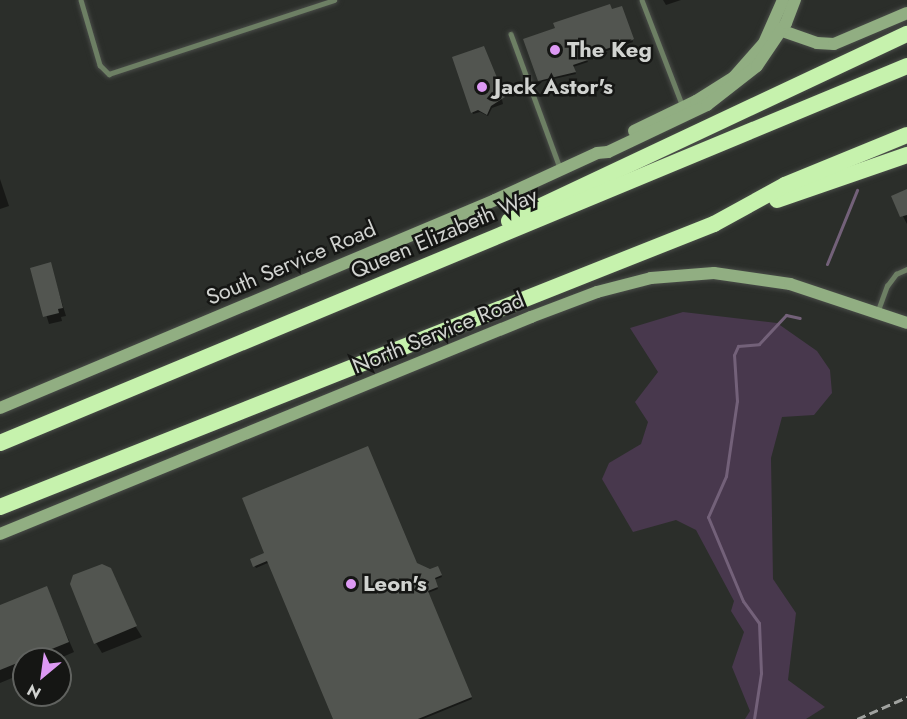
<!DOCTYPE html>
<style>
body{margin:0}
#map{position:relative;width:907px;height:719px;overflow:hidden;background:#2b2e2a;font-family:Jost,sans-serif}
div>[style]{position:absolute}
.green>*{inset:0;background:#48384d}
.shadow>*{inset:0;background:#0007}
.stream>*{height:3px;margin:-1.5px;padding:0 1.5px;transform-origin:1.5px;border-radius:1.5px;background:#736179}
.building>*{inset:0;background:#525550}
.roads{filter:drop-shadow(0 0 2px #494c48) drop-shadow(0 0 2px #494c48)}
.lane>*{height:4.5px;margin:-2.25px;padding:0 2.25px;transform-origin:2.25px;border-radius:2.25px;background:#6d7f64}
.secondary>*{height:12px;margin:-6px;padding:0 6px;transform-origin:6px;border-radius:6px;background:#91ae82}
.highway>*{height:16px;margin:-8px;padding:0 8px;transform-origin:8px;border-radius:8px;background:#c6f2ad}
.rail>*{height:3px;margin-top:-1.5px;transform-origin:0;background:repeating-linear-gradient(90deg,#a0a29f 0 9px,transparent 0 13.5px)}
.dots>*{width:16px;height:16px;translate:-50% -50%;box-sizing:border-box;border:3px solid #151614;border-radius:50%}
span{translate:-50% -50%;white-space:nowrap;text-align:center;line-height:1.15;-webkit-text-stroke:5px #151614;paint-order:stroke}
.poi-label{font-size:22px;color:#d1d3d0;font-weight:700}
.left{translate:0 -50%;text-align:left}
.street-label{font-size:22px;color:#d1d3d0}
.north{position:absolute;left:12px;top:647px;width:60px;height:60px;box-sizing:border-box;background:#151614;border:2px solid #60625f;border-radius:50%;rotate:209deg;font-size:16px;font-weight:700;line-height:24px;text-align:center;color:#d1d3d0}
.north::after{content:'';display:block;margin:auto;width:21px;height:27px;background:#dd99f4;clip-path:polygon(50% 0,100% 100%,50% 72%,0 100%)}
</style>
<div id="map">
<div class="green">
<div style="clip-path:polygon(683px 312px,777px 323px,817px 351px,830px 370px,832px 393px,814px 415px,782px 417px,771px 458px,773px 579px,796px 613px,788px 680px,825px 707px,806px 719px,745px 719px,750px 711px,732px 667px,744px 632px,731px 611px,734px 601px,696px 530px,676px 520px,633px 532px,602px 479px,609px 463px,641px 444px,648px 422px,635px 402px,658px 372px,630px 328px)"></div>
</div>
<div class="shadow">
<div style="clip-path:polygon(663px 0,681px 0,666px 5px)"></div>
<div style="clip-path:polygon(622px 9px,633px 42px,586px 58px,588px 62px,573px 67px,576px 74px,540px 82px,612px 11px)"></div>
<div style="clip-path:polygon(454px 58px,497px 77px,503px 104px,492px 108px,488px 116px,480px 112px,473px 114px)"></div>
<div style="clip-path:polygon(0 179px,9px 206px,0 209px)"></div>
<div style="clip-path:polygon(907px 191px,907px 224px,893px 197px)"></div>
<div style="clip-path:polygon(50px 264px,66px 316px,61px 317px,62px 321px,49px 324px,32px 269px)"></div>
<div style="clip-path:polygon(252px 560px,416px 565px,430px 571px,438px 567px,442px 577px,434px 580px,438px 589px,428px 593px,472px 699px,423px 719px,334px 719px,270px 562px,256px 568px)"></div>
<div style="clip-path:polygon(46px 588px,74px 652px,58px 659px,24px 659px,24px 673px,0 683px,0 606px)"></div>
<div style="clip-path:polygon(134px 624px,142px 637px,102px 653px,96px 643px)"></div>
</div>
<div class="stream">
<div style="left:827px;top:264px;width:80px;rotate:-67.9deg"></div>
<div style="left:754px;top:719px;width:47px;rotate:-81.3deg"></div>
<div style="left:761px;top:673px;width:50px;rotate:-92.3deg"></div>
<div style="left:759px;top:623px;width:27px;rotate:-126deg"></div>
<div style="left:743px;top:601px;width:91px;rotate:-112.6deg"></div>
<div style="left:708px;top:517px;width:45px;rotate:-66.3deg"></div>
<div style="left:726px;top:476px;width:76px;rotate:-81.7deg"></div>
<div style="left:737px;top:401px;width:46px;rotate:-93.7deg"></div>
<div style="left:734px;top:355px;width:10px;rotate:-66deg"></div>
<div style="left:738px;top:346px;width:21px;rotate:-5deg"></div>
<div style="left:759px;top:344px;width:40px;rotate:-47deg"></div>
<div style="left:786px;top:315px;width:14px;rotate:12deg"></div>
</div>
<div class="building">
<div style="clip-path:polygon(610px 4px,612px 9px,622px 6px,634px 39px,613px 50px,612px 47px,586px 56px,588px 60px,573px 65px,576px 72px,538px 81px,523px 39px,555px 28px,553px 23px)"></div>
<div style="clip-path:polygon(484px 46px,505px 97px,491px 106px,487px 115px,478px 110px,471px 113px,452px 57px)"></div>
<div style="clip-path:polygon(907px 189px,907px 215px,900px 217px,891px 196px)"></div>
<div style="clip-path:polygon(51px 262px,63px 308px,58px 309px,59px 313px,43px 317px,30px 268px)"></div>
<div style="clip-path:polygon(368px 446px,417px 563px,430px 569px,438px 566px,442px 575px,435px 578px,438px 587px,428px 591px,472px 697px,418px 719px,333px 719px,267px 561px,253px 567px,250px 559px,264px 553px,242px 498px)"></div>
<div style="clip-path:polygon(102px 564px,111px 568px,137px 626px,94px 644px,70px 584px,73px 575px)"></div>
<div style="clip-path:polygon(47px 586px,69px 642px,0 670px,0 605px)"></div>
</div>
<div class="roads">
<div class="lane">
<div style="left:81px;top:0;width:68px;rotate:73.7deg"></div>
<div style="left:100px;top:65px;width:13px;rotate:45deg"></div>
<div style="left:109px;top:74px;width:237px;rotate:-18.2deg"></div>
<div style="left:642px;top:0;width:115px;rotate:69deg"></div>
<div style="left:511px;top:34px;width:143px;rotate:69.9deg"></div>
<div style="left:877px;top:313px;width:29px;rotate:-70deg"></div>
<div style="left:887px;top:286px;width:15px;rotate:-53deg"></div>
<div style="left:896px;top:274px;width:12px;rotate:-24deg"></div>
</div>
<div class="secondary">
<div style="left:777px;top:29px;width:42px;rotate:19.3deg"></div>
<div style="left:817px;top:43px;width:17px;rotate:3deg"></div>
<div style="left:834px;top:44px;width:79px;rotate:-23deg"></div>
<div style="left:634px;top:131px;width:69px;rotate:-25.8deg"></div>
<div style="left:696px;top:101px;width:45px;rotate:-32.3deg"></div>
<div style="left:734px;top:77px;width:45px;rotate:-48.6deg"></div>
<div style="left:764px;top:43px;width:47px;rotate:-66.2deg"></div>
<div style="left:0;top:408px;width:537px;rotate:-22.79deg"></div>
<div style="left:495px;top:200px;width:112px;rotate:-24.7deg"></div>
<div style="left:597px;top:153px;width:11px;rotate:-5deg"></div>
<div style="left:608px;top:152px;width:110px;rotate:-25.4deg"></div>
<div style="left:707px;top:105px;width:63px;rotate:-38deg"></div>
<div style="left:757px;top:66px;width:52px;rotate:-56deg"></div>
<div style="left:786px;top:23px;width:25px;rotate:-69deg"></div>
<div style="left:0;top:534px;width:574px;rotate:-22.23deg"></div>
<div style="left:531px;top:317px;width:71px;rotate:-20.7deg"></div>
<div style="left:597px;top:292px;width:56px;rotate:-14.5deg"></div>
<div style="left:651px;top:278px;width:63px;rotate:-4.5deg"></div>
<div style="left:714px;top:273px;width:77px;rotate:8.2deg"></div>
<div style="left:790px;top:284px;width:123px;rotate:18.4deg"></div>
</div>
<div class="highway">
<div style="left:777px;top:200px;width:138px;rotate:-19.1deg"></div>
<div style="left:509px;top:221px;width:440px;rotate:-25.2deg"></div>
<div style="left:0;top:443px;width:982px;rotate:-22.57deg"></div>
<div style="left:0;top:507px;width:768px;rotate:-21.62deg"></div>
<div style="left:714px;top:224px;width:81px;rotate:-28.8deg"></div>
<div style="left:785px;top:185px;width:132px;rotate:-22.3deg"></div>
</div>
</div>
<div class="rail">
<div style="left:857px;top:719px;width:55px;rotate:-23.7deg"></div>
</div>
<div class="dots">
<div style="left:555px;top:50px;background:#dd99f4"></div>
<div style="left:482px;top:87px;background:#dd99f4"></div>
<div style="left:351px;top:584px;background:#dd99f4"></div>
</div>
<div class="poi-label">
<span class="left" style="left:567px;top:50px">The Keg</span>
<span class="left" style="left:494px;top:87px">Jack Astor's</span>
<span class="left" style="left:363px;top:584px">Leon's</span>
</div>
<div class="street-label">
<span style="left:444px;top:233px;rotate:-23deg">Queen Elizabeth Way</span>
<span style="left:291px;top:263px;rotate:-23deg">South Service Road</span>
<span style="left:438px;top:333px;rotate:-22deg">North Service Road</span>
</div>
<div class="north">N</div>
</div>
